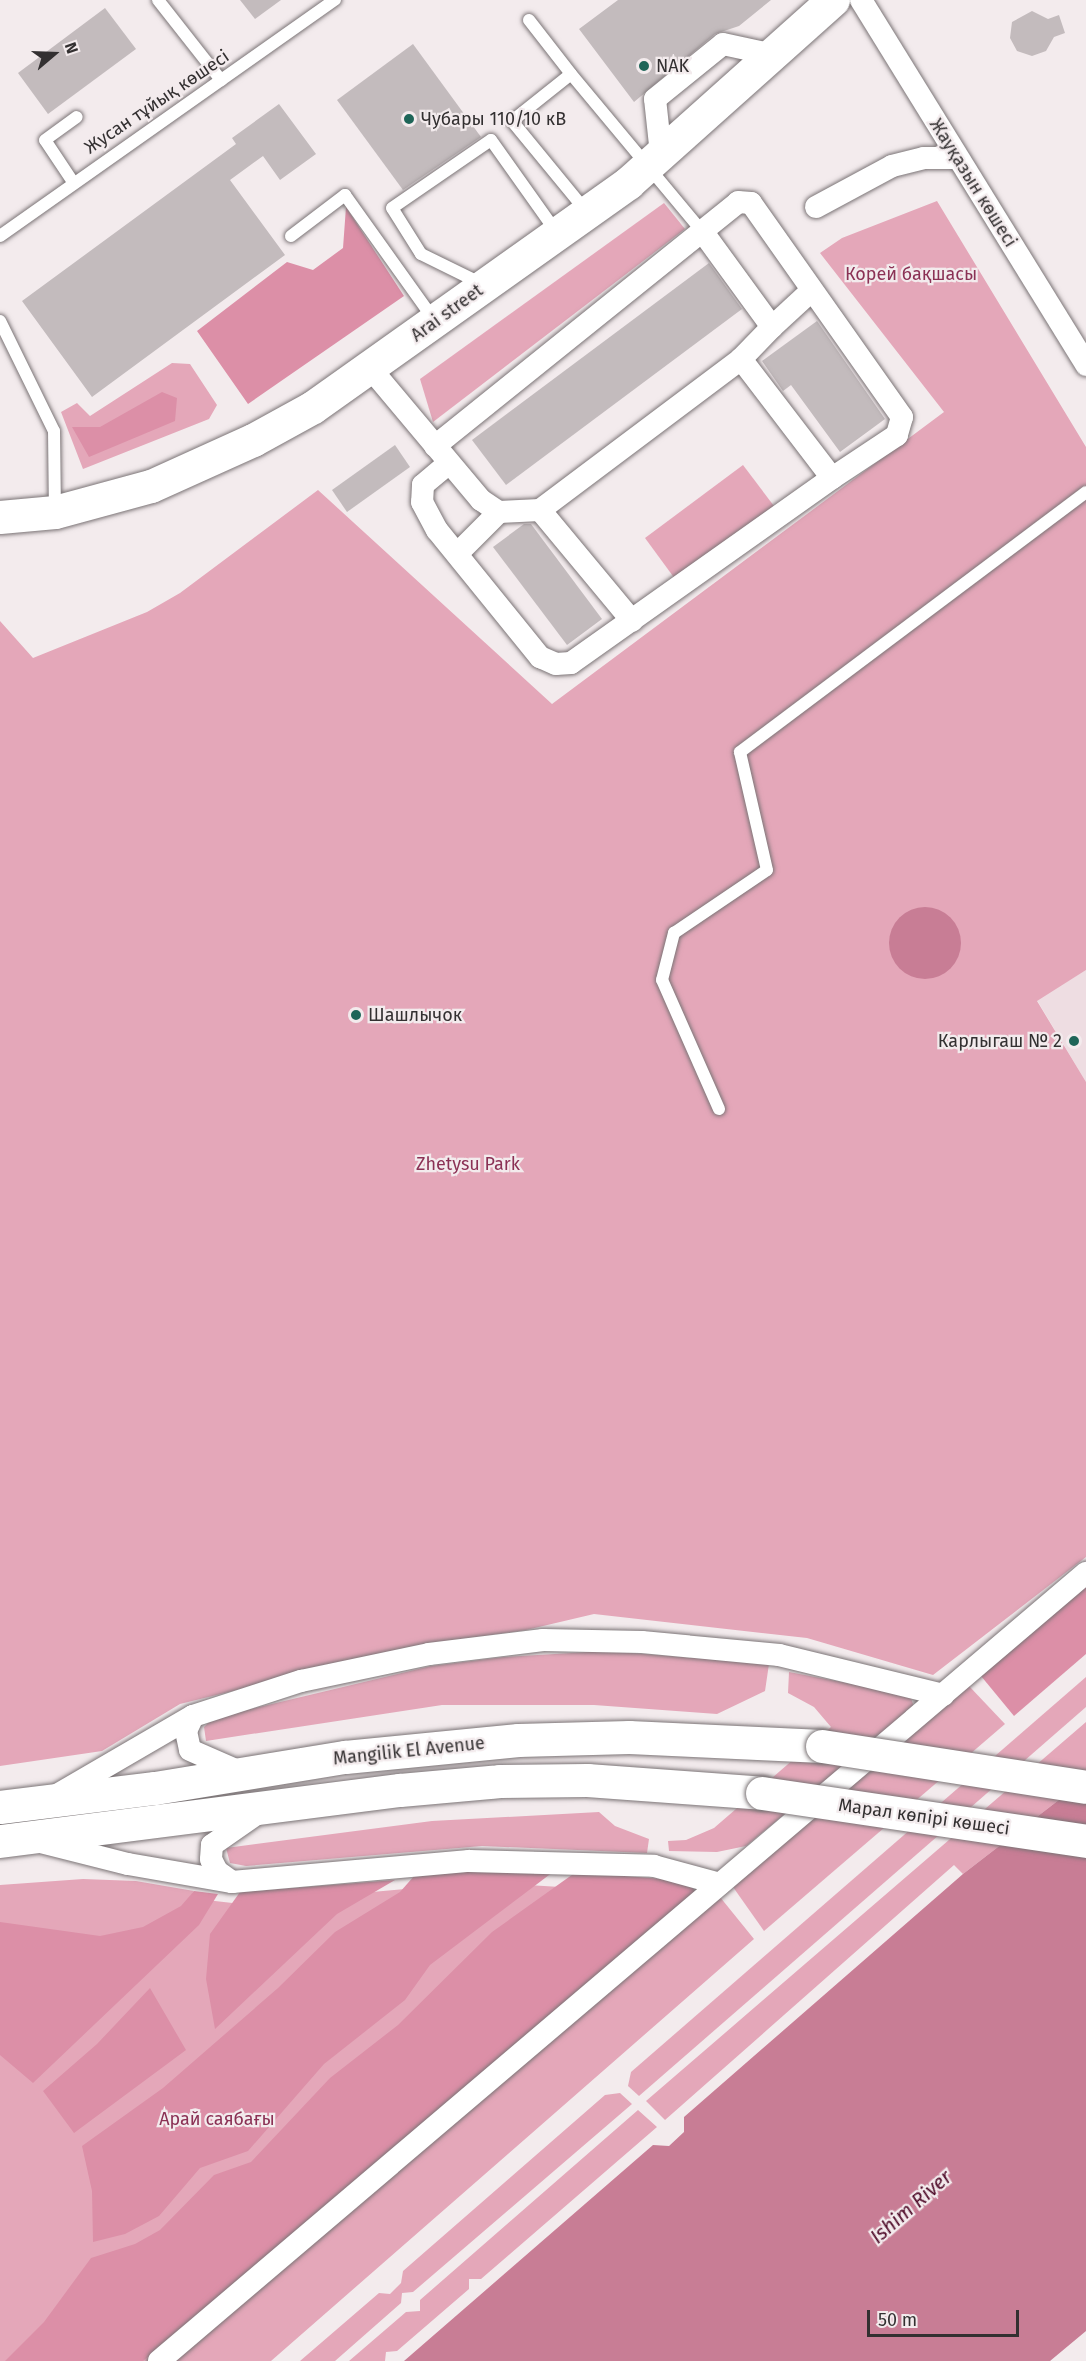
<!DOCTYPE html>
<meta charset="utf-8">
<style>
body{margin:0}
#map{position:relative;width:1086px;height:2361px;overflow:hidden;background:#f3ebed;font-family:"Fira Sans",sans-serif}
div>[style]{position:absolute}
.built>*{inset:0;background:#eedde2}
.green>*{inset:0;background:#e4a7b9}
.forest>*{inset:0;background:#dc8fa7}
.water>*{inset:0;background:#c87d95}
.round{border-radius:50%}
.building>*{inset:0;background:#c3bbbd}
.roads{filter:drop-shadow(0 0 2px #7b7476) drop-shadow(0 0 2px #7b7476)}
.lane>*{height:12px;margin:-6px;padding:0 6px;transform-origin:6px;border-radius:6px;background:#fff}
.street>*{height:22px;margin:-11px;padding:0 11px;transform-origin:11px;border-radius:11px;background:#fff}
.secondary>*{height:33px;margin:-16.5px;padding:0 16.5px;transform-origin:16.5px;border-radius:16.5px;background:#fff}
.bridges{filter:drop-shadow(0 0 2px #7b7476) drop-shadow(0 0 2px #7b7476)}
.secondary-bridge>*{height:33px;margin:-16.5px;padding:0 16.5px;transform-origin:16.5px;border-radius:16.5px;background:#fff}
.dots>*{width:16px;height:16px;translate:-50% -50%;box-sizing:border-box;border:3px solid #f3ebed;border-radius:50%}
span{translate:-50% -50%;white-space:nowrap;text-align:center;line-height:1.15;-webkit-text-stroke:4.5px #f3ebed;paint-order:stroke}
.poi-label{font-size:18px;color:#333031}
.left{translate:0 -50%;text-align:left}
.right{translate:-100% -50%;text-align:right}
.street-label{font-size:18px;color:#333031}
.park-label{font-size:18px;color:#8b3155}
.water-label{font-size:20px;color:#500c2a;font-style:italic}
.north{position:absolute;left:24px;top:24px;width:60px;height:60px;-webkit-text-stroke:4px #f3ebed;paint-order:stroke;rotate:71deg;font-size:16px;font-weight:700;line-height:24px;text-align:center;color:#333031}
.north::after{content:'';display:block;margin:auto;width:21px;height:27px;background:#333031;clip-path:polygon(50% 0,100% 100%,50% 72%,0 100%)}
.scale{position:absolute;left:867px;top:2310px;width:152px;height:27px;box-sizing:border-box;border:3px solid #333031;border-top:0;padding-left:8px;font-size:18px;line-height:21px;white-space:nowrap;color:#333031;-webkit-text-stroke:4px #f3ebed;paint-order:stroke}
</style>
<div id="map">
<div class="built">
<div style="clip-path:polygon(1086px 970px,1086px 1082px,1037px 1000px)"></div>
</div>
<div class="green">
<div style="clip-path:polygon(937px 201px,1086px 447px,1086px 970px,1037px 1001px,1086px 1082px,1086px 1557px,933px 1675px,807px 1638px,594px 1614px,526px 1630px,410px 1647px,180px 1704px,102px 1751px,0 1766px,0 621px,33px 658px,147px 612px,180px 593px,318px 490px,552px 704px,944px 412px,820px 253px,842px 238px)"></div>
<div style="clip-path:polygon(664px 203px,685px 229px,433px 422px,420px 379px)"></div>
<div style="clip-path:polygon(172px 363px,190px 364px,217px 405px,209px 419px,83px 469px,61px 412px,77px 403px,90px 416px)"></div>
<div style="clip-path:polygon(743px 465px,777px 510px,678px 583px,645px 538px)"></div>
<div style="clip-path:polygon(606px 1651px,769px 1664px,765px 1691px,717px 1714px,594px 1705px,442px 1705px,206px 1741px,204px 1727px,213px 1718px,431px 1666px,504px 1657px)"></div>
<div style="clip-path:polygon(789px 1672px,910px 1695px,914px 1707px,746px 1846px,717px 1852px,669px 1851px,668px 1841px,686px 1840px,714px 1828px,831px 1727px,814px 1707px,788px 1693px)"></div>
<div style="clip-path:polygon(1086px 1677px,1086px 1707px,639px 2096px,628px 2086px,631px 2072px)"></div>
<div style="clip-path:polygon(969px 1686px,1005px 1724px,764px 1931px,733px 1887px)"></div>
<div style="clip-path:polygon(1086px 1722px,1086px 1779px,963px 1874px,954px 1865px,665px 2120px,646px 2101px)"></div>
<div style="clip-path:polygon(599px 1812px,615px 1826px,649px 1839px,647px 1853px,482px 1846px,246px 1866px,230px 1863px,226px 1848px,432px 1821px)"></div>
<div style="clip-path:polygon(83px 1879px,136px 1881px,194px 1891px,189px 1898px,241px 1904px,482px 1882px,720px 1897px,754px 1939px,271px 2361px,0 2361px,0 1885px)"></div>
<div style="clip-path:polygon(620px 2093px,632px 2104px,413px 2292px,402px 2293px,401px 2303px,335px 2361px,300px 2361px,379px 2293px,390px 2294px,401px 2283px,403px 2271px,605px 2095px)"></div>
<div style="clip-path:polygon(638px 2110px,657px 2127px,481px 2279px,469px 2279px,469px 2289px,397px 2351px,386px 2352px,385px 2361px,349px 2361px,406px 2312px,420px 2311px,420px 2300px)"></div>
</div>
<div class="forest">
<div style="clip-path:polygon(346px 207px,404px 296px,248px 404px,197px 331px,287px 262px,313px 270px,343px 248px)"></div>
<div style="clip-path:polygon(162px 392px,177px 398px,175px 421px,89px 457px,72px 427px,100px 427px)"></div>
<div style="clip-path:polygon(1086px 1587px,1086px 1654px,1014px 1716px,981px 1676px)"></div>
<div style="clip-path:polygon(466px 1872px,553px 1872px,430px 1965px,405px 2000px,324px 2064px,248px 2151px,200px 2168px,159px 2216px,125px 2234px,93px 2242px,92px 2191px,82px 2146px,163px 2088px,278px 1988px,335px 1932px,400px 1892px,415px 1875px)"></div>
<div style="clip-path:polygon(576px 1872px,687px 1881px,695px 1891px,143px 2361px,5px 2361px,44px 2322px,91px 2258px,135px 2244px,160px 2230px,214px 2175px,251px 2162px,330px 2078px,398px 2025px,492px 1932px)"></div>
<div style="clip-path:polygon(395px 1880px,337px 1914px,215px 2029px,206px 1979px,210px 1934px,240px 1892px)"></div>
<div style="clip-path:polygon(194px 1891px,218px 1894px,199px 1925px,33px 2083px,0 2055px,0 1922px,100px 1936px,143px 1927px,181px 1906px)"></div>
<div style="clip-path:polygon(150px 1988px,186px 2050px,74px 2133px,43px 2091px,97px 2044px)"></div>
</div>
<div class="water">
<div class="round" style="left:889px;top:907px;width:72px;height:72px"></div>
<div style="clip-path:polygon(1086px 1779px,1086px 2331px,1050px 2361px,404px 2361px,653px 2145px,669px 2146px,684px 2132px,684px 2117px,963px 1874px)"></div>
</div>
<div class="building">
<div style="clip-path:polygon(240px 0,281px 0,255px 19px)"></div>
<div style="clip-path:polygon(618px 0,771px 0,739px 26px,715px 34px,634px 102px,579px 29px)"></div>
<div style="clip-path:polygon(105px 8px,136px 49px,48px 114px,18px 73px)"></div>
<div style="clip-path:polygon(1032px 11px,1048px 19px,1059px 15px,1065px 33px,1054px 37px,1046px 51px,1032px 56px,1017px 51px,1010px 38px,1012px 22px)"></div>
<div style="clip-path:polygon(413px 44px,481px 137px,403px 190px,337px 100px)"></div>
<div style="clip-path:polygon(279px 104px,316px 154px,280px 180px,263px 156px,230px 180px,285px 255px,92px 397px,22px 301px,236px 144px,232px 138px)"></div>
<div style="clip-path:polygon(709px 263px,742px 309px,506px 485px,472px 440px)"></div>
<div style="clip-path:polygon(817px 321px,885px 419px,840px 452px,791px 385px,783px 391px,762px 361px)"></div>
<div style="clip-path:polygon(395px 445px,410px 467px,347px 512px,332px 490px)"></div>
<div style="clip-path:polygon(524px 524px,531px 524px,602px 619px,567px 645px,493px 547px)"></div>
</div>
<div class="roads">
<div class="lane">
<div style="left:158px;top:0;width:102px;rotate:51.8deg"></div>
<div style="left:529px;top:20px;width:68px;rotate:52.1deg"></div>
<div style="left:73px;top:182px;width:50px;rotate:-123.7deg"></div>
<div style="left:45px;top:140px;width:39px;rotate:-36deg"></div>
<div style="left:586px;top:211px;width:117px;rotate:-129.4deg"></div>
<div style="left:512px;top:121px;width:75px;rotate:-38.5deg"></div>
<div style="left:571px;top:74px;width:204px;rotate:50.2deg"></div>
<div style="left:0;top:236px;width:410px;rotate:-35.2deg"></div>
<div style="left:291px;top:236px;width:68px;rotate:-37.2deg"></div>
<div style="left:345px;top:195px;width:153px;rotate:54.5deg"></div>
<div style="left:480px;top:283px;width:66px;rotate:-153.8deg"></div>
<div style="left:421px;top:254px;width:54px;rotate:-122.2deg"></div>
<div style="left:392px;top:208px;width:120px;rotate:-34.5deg"></div>
<div style="left:491px;top:140px;width:114px;rotate:54.6deg"></div>
<div style="left:0;top:321px;width:123px;rotate:63.9deg"></div>
<div style="left:54px;top:431px;width:81px;rotate:89.3deg"></div>
<div style="left:719px;top:1109px;width:141px;rotate:-113.8deg"></div>
<div style="left:662px;top:980px;width:49px;rotate:-75.7deg"></div>
<div style="left:674px;top:933px;width:112px;rotate:-34.1deg"></div>
<div style="left:767px;top:870px;width:121px;rotate:-102.9deg"></div>
<div style="left:740px;top:752px;width:433px;rotate:-36.9deg"></div>
</div>
<div class="street">
<div style="left:861px;top:0;width:429px;rotate:58.3deg"></div>
<div style="left:661px;top:154px;width:55px;rotate:-96.2deg"></div>
<div style="left:655px;top:99px;width:87px;rotate:-39deg"></div>
<div style="left:723px;top:44px;width:52px;rotate:12.2deg"></div>
<div style="left:816px;top:207px;width:86px;rotate:-28.3deg"></div>
<div style="left:892px;top:166px;width:33px;rotate:-14deg"></div>
<div style="left:924px;top:158px;width:32px"></div>
<div style="left:772px;top:327px;width:53px;rotate:-42.7deg"></div>
<div style="left:371px;top:369px;width:171px;rotate:50deg"></div>
<div style="left:481px;top:500px;width:22px;rotate:34deg"></div>
<div style="left:499px;top:512px;width:41px;rotate:-2.8deg"></div>
<div style="left:540px;top:510px;width:251px;rotate:-36.9deg"></div>
<div style="left:741px;top:359px;width:45px;rotate:-45.9deg"></div>
<div style="left:772px;top:327px;width:119px;rotate:-126.1deg"></div>
<div style="left:435px;top:446px;width:389px;rotate:-38.8deg"></div>
<div style="left:738px;top:202px;width:13px;rotate:4deg"></div>
<div style="left:751px;top:203px;width:262px;rotate:54.8deg"></div>
<div style="left:902px;top:417px;width:19px;rotate:106deg"></div>
<div style="left:897px;top:435px;width:78px;rotate:146.5deg"></div>
<div style="left:832px;top:478px;width:150px;rotate:-127.4deg"></div>
<div style="left:449px;top:463px;width:34px;rotate:140deg"></div>
<div style="left:423px;top:485px;width:17px;rotate:93deg"></div>
<div style="left:422px;top:502px;width:32px;rotate:62deg"></div>
<div style="left:437px;top:530px;width:164px;rotate:51deg"></div>
<div style="left:540px;top:657px;width:17px;rotate:24deg"></div>
<div style="left:556px;top:664px;width:15px;rotate:-4deg"></div>
<div style="left:571px;top:663px;width:320px;rotate:-35.3deg"></div>
<div style="left:540px;top:510px;width:144px;rotate:50.3deg"></div>
<div style="left:457px;top:554px;width:59px;rotate:-45deg"></div>
<div style="left:193px;top:1716px;width:114px;rotate:-18deg"></div>
<div style="left:301px;top:1681px;width:131px;rotate:-11.9deg"></div>
<div style="left:429px;top:1654px;width:115px;rotate:-7deg"></div>
<div style="left:543px;top:1640px;width:99px;rotate:1.2deg"></div>
<div style="left:642px;top:1642px;width:138px;rotate:5.4deg"></div>
<div style="left:779px;top:1655px;width:169px;rotate:13.7deg"></div>
<div style="left:57px;top:1795px;width:157px;rotate:-30.2deg"></div>
<div style="left:193px;top:1716px;width:17px;rotate:115deg"></div>
<div style="left:186px;top:1731px;width:19px;rotate:78deg"></div>
<div style="left:190px;top:1750px;width:55px;rotate:23.7deg"></div>
<div style="left:37px;top:1841px;width:94px;rotate:14.2deg"></div>
<div style="left:128px;top:1864px;width:106px;rotate:9.8deg"></div>
<div style="left:232px;top:1882px;width:238px;rotate:-5.1deg"></div>
<div style="left:469px;top:1861px;width:185px;rotate:1.5deg"></div>
<div style="left:654px;top:1866px;width:68px;rotate:15.3deg"></div>
<div style="left:232px;top:1882px;width:19px;rotate:-144deg"></div>
<div style="left:217px;top:1871px;width:13px;rotate:-117deg"></div>
<div style="left:211px;top:1859px;width:14px;rotate:-86deg"></div>
<div style="left:212px;top:1845px;width:60px;rotate:-34.8deg"></div>
<div style="left:159px;top:2361px;width:1217px;rotate:-40.37deg"></div>
</div>
<div class="secondary">
<div style="left:0;top:517px;width:55px;rotate:-5.2deg"></div>
<div style="left:55px;top:512px;width:99px;rotate:-15.2deg"></div>
<div style="left:151px;top:486px;width:112px;rotate:-24.3deg"></div>
<div style="left:253px;top:440px;width:68px;rotate:-28.8deg"></div>
<div style="left:313px;top:407px;width:387px;rotate:-35.4deg"></div>
<div style="left:628px;top:183px;width:275px;rotate:-41.8deg"></div>
<div style="left:0;top:1807px;width:156px;rotate:-7deg"></div>
<div style="left:155px;top:1788px;width:193px;rotate:-9.3deg"></div>
<div style="left:345px;top:1757px;width:174px;rotate:-5.6deg"></div>
<div style="left:518px;top:1740px;width:111px;rotate:-1.5deg"></div>
<div style="left:629px;top:1737px;width:193px;rotate:2.7deg"></div>
<div style="left:0;top:1841px;width:403px;rotate:-7.3deg"></div>
<div style="left:400px;top:1790px;width:100px;rotate:-5.1deg"></div>
<div style="left:500px;top:1781px;width:87px;rotate:-0.7deg"></div>
<div style="left:587px;top:1780px;width:175px;rotate:4.2deg"></div>
</div>
</div>
<div class="bridges">
<div class="secondary-bridge">
<div style="left:822px;top:1746px;width:267px;rotate:8.8deg"></div>
<div style="left:762px;top:1793px;width:328px;rotate:8.4deg"></div>
</div>
</div>
<div class="dots">
<div style="left:644px;top:66px;background:#1e6558"></div>
<div style="left:409px;top:119px;background:#1e6558"></div>
<div style="left:356px;top:1015px;background:#1e6558"></div>
<div style="left:1074px;top:1041px;background:#1e6558"></div>
</div>
<div class="poi-label">
<span class="left" style="left:656px;top:66px">NAK</span>
<span class="left" style="left:421px;top:119px">Чубары 110/10 кВ</span>
<span class="left" style="left:368px;top:1015px">Шашлычок</span>
<span class="right" style="left:1062px;top:1041px">Карлыгаш № 2</span>
</div>
<div class="street-label">
<span style="left:157px;top:102px;rotate:-34deg">Жусан тұйық көшесі</span>
<span style="left:973px;top:183px;rotate:58deg">Жауқазын көшесі</span>
<span style="left:447px;top:313px;rotate:-36deg">Arai street</span>
<span style="left:409px;top:1751px;rotate:-6deg">Mangilik El Avenue</span>
<span style="left:924px;top:1817px;rotate:8deg">Марал көпірі көшесі</span>
</div>
<div class="park-label">
<span style="left:911px;top:274px">Корей бақшасы</span>
<span style="left:468px;top:1164px">Zhetysu Park</span>
<span style="left:217px;top:2119px">Арай саябағы</span>
</div>
<div class="water-label">
<span style="left:911px;top:2207px;rotate:-41deg">Ishim River</span>
</div>
<div class="north">N</div>
<div class="scale">50 m</div>
</div>
